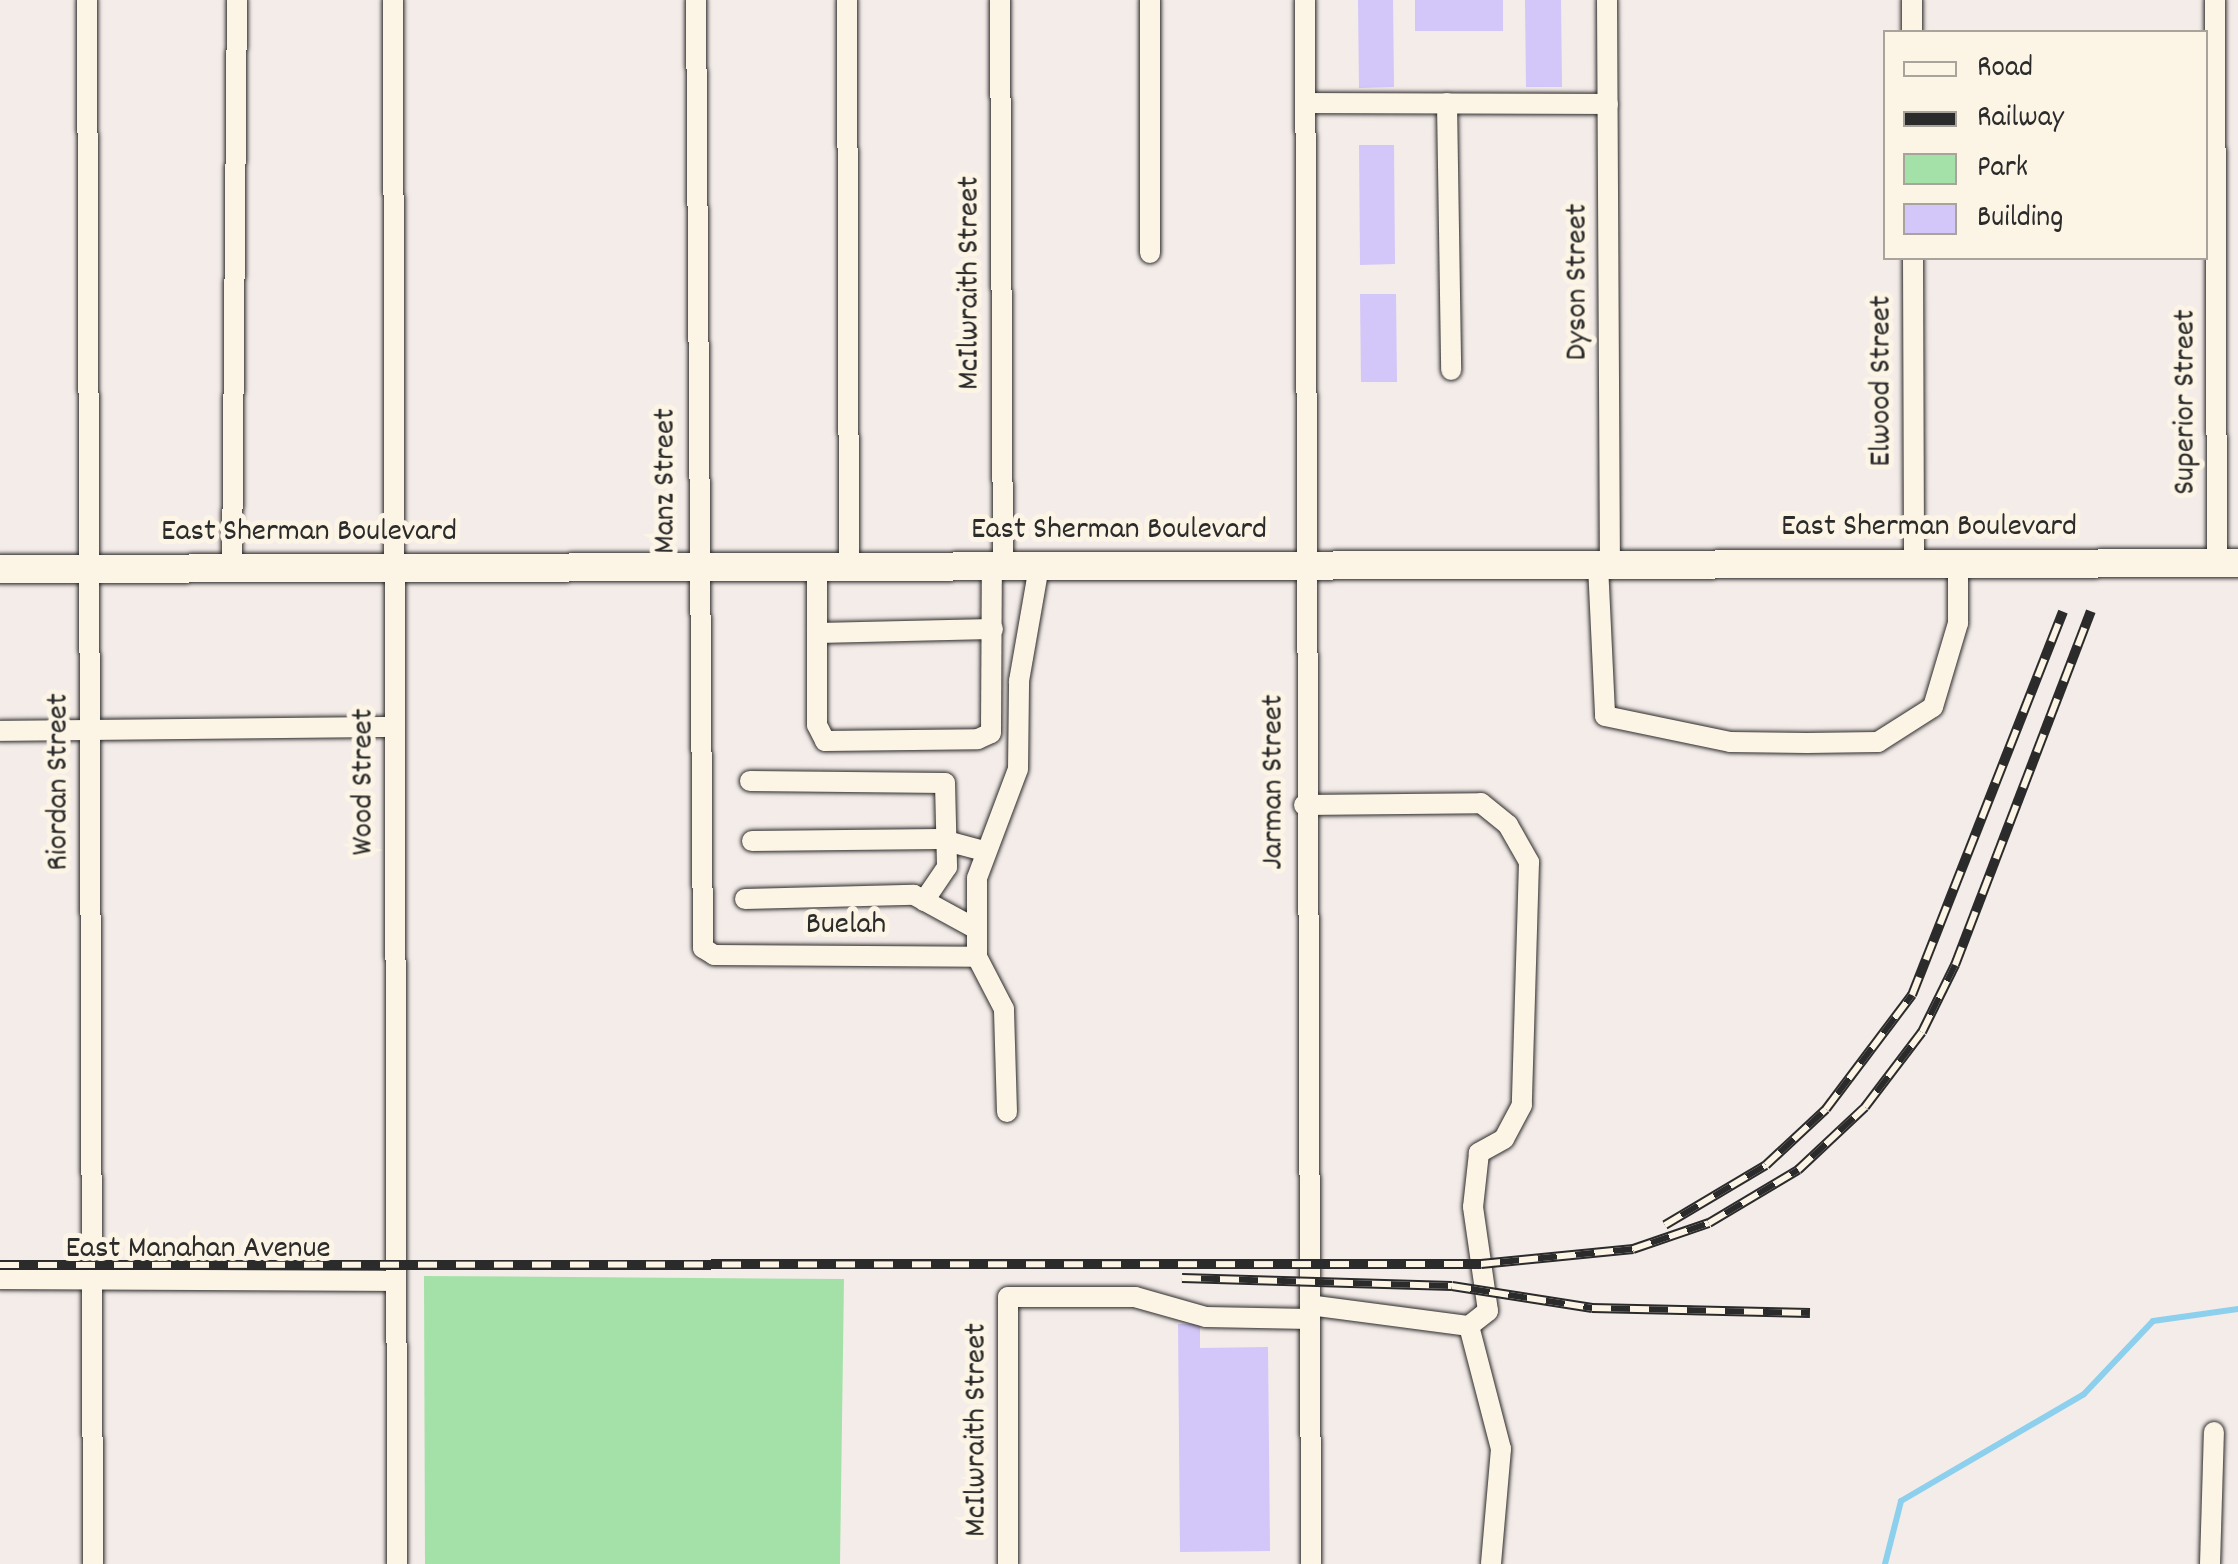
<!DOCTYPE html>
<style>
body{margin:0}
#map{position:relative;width:2238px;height:1564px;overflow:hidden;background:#f4ece9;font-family:Dekko,sans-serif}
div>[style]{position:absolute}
.green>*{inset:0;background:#a4e1a8}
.stream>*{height:6px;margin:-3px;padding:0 3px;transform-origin:3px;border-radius:3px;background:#8cd0ed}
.building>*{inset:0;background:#d3c6f8}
.roads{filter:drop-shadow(0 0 2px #2b2b2b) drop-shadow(0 0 2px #2b2b2b)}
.minor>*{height:20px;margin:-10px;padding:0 10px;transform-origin:10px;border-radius:10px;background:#fcf5e5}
.major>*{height:28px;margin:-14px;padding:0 14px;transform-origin:14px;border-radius:14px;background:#fcf5e5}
.rail>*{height:10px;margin-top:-5px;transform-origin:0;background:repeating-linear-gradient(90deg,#fcf5e5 0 19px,#2b2b2b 0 38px);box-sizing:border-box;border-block:2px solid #2b2b2b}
span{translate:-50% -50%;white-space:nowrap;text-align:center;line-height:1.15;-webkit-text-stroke:10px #fcf5e5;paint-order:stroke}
.street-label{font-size:32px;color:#2b2b2b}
.legend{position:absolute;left:1883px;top:30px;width:325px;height:230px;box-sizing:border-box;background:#fcf5e5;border:2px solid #a8a49b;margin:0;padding:12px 18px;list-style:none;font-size:30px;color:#2b2b2b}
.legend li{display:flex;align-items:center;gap:20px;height:50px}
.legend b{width:50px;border:2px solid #a8a49b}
</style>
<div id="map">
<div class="green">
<div style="clip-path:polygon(424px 1276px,844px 1279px,840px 1564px,425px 1564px)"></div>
</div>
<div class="stream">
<div style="left:1885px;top:1564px;width:65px;rotate:-75.7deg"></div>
<div style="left:1901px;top:1501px;width:212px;rotate:-30.3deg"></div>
<div style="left:2084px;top:1394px;width:100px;rotate:-46.6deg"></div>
<div style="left:2153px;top:1321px;width:86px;rotate:-8deg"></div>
</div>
<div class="building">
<div style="clip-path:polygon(1358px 0,1393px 0,1394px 87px,1359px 88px)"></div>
<div style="clip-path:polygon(1415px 0,1503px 0,1503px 31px,1415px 31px)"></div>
<div style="clip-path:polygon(1525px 0,1561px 0,1562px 87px,1526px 87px)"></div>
<div style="clip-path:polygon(1359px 145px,1394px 145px,1395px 264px,1360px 265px)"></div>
<div style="clip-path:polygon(1360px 294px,1396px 294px,1397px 382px,1361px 382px)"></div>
<div style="clip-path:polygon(1178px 1324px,1200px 1324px,1200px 1348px,1268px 1347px,1270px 1551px,1180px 1552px)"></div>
</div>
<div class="roads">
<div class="minor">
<div style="left:87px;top:0;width:1564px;rotate:89.78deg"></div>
<div style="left:393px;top:0;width:1564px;rotate:89.85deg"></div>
<div style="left:696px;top:0;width:948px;rotate:89.58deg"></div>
<div style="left:703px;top:948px;width:13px;rotate:32deg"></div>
<div style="left:714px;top:955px;width:263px;rotate:0.4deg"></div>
<div style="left:847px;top:0;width:567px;rotate:89.8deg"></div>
<div style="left:1000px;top:0;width:566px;rotate:89.7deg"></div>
<div style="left:1150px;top:0;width:253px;rotate:90deg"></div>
<div style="left:1305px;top:0;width:1564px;rotate:89.78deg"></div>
<div style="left:1607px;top:0;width:564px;rotate:89.7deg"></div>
<div style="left:1912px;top:0;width:32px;rotate:90deg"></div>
<div style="left:2215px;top:0;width:563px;rotate:89.8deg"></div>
<div style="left:1306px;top:103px;width:302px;rotate:0.2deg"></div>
<div style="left:1447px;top:103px;width:267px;rotate:89.1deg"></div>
<div style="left:1913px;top:258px;width:305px;rotate:89.8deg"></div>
<div style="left:1598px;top:565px;width:151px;rotate:87.3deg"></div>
<div style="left:1605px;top:716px;width:128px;rotate:11.7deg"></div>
<div style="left:1730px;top:742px;width:77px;rotate:0.7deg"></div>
<div style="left:1807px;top:743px;width:71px;rotate:-0.8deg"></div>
<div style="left:1878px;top:742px;width:65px;rotate:-32.5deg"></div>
<div style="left:1933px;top:707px;width:88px;rotate:-73.4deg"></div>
<div style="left:1958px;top:623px;width:60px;rotate:-90deg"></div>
<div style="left:817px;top:567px;width:158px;rotate:90deg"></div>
<div style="left:817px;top:725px;width:18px;rotate:63deg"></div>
<div style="left:825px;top:741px;width:153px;rotate:-0.7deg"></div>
<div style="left:978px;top:739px;width:14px;rotate:-25deg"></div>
<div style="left:991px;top:733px;width:167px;rotate:-89.7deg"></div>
<div style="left:232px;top:568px;width:568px;rotate:-89.5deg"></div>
<div style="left:817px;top:633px;width:176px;rotate:-1.3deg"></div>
<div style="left:0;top:731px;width:395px;rotate:-0.6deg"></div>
<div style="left:750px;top:781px;width:195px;rotate:0.6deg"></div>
<div style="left:945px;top:783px;width:84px;rotate:88.6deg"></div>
<div style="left:947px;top:867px;width:41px;rotate:124.1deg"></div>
<div style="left:1304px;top:805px;width:177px;rotate:-0.6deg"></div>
<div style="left:1481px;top:803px;width:35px;rotate:39deg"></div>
<div style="left:1508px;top:825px;width:43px;rotate:60.4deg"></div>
<div style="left:1529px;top:862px;width:243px;rotate:91.7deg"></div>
<div style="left:1522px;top:1105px;width:38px;rotate:118deg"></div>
<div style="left:1504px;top:1139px;width:29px;rotate:151deg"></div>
<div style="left:1479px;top:1153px;width:54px;rotate:96.3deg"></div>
<div style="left:1473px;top:1207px;width:105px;rotate:81.8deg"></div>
<div style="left:1488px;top:1311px;width:24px;rotate:142deg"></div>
<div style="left:1469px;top:1326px;width:160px;rotate:-172.5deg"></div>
<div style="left:752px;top:841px;width:187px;rotate:-0.6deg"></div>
<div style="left:939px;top:839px;width:47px;rotate:14.9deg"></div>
<div style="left:745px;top:899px;width:169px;rotate:-1.4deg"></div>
<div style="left:914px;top:895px;width:71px;rotate:28.7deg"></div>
<div style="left:1007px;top:1112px;width:103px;rotate:-91.7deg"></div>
<div style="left:1004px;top:1009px;width:59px;rotate:-117.4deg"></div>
<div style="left:977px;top:957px;width:79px;rotate:-90deg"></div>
<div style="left:977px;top:878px;width:116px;rotate:-69.4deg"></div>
<div style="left:1018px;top:769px;width:88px;rotate:-89.3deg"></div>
<div style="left:1019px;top:681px;width:117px;rotate:-80.1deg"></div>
<div style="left:0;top:1279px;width:395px;rotate:0.3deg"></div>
<div style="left:1469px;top:1326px;width:127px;rotate:75.4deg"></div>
<div style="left:1501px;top:1449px;width:115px;rotate:95deg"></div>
<div style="left:1008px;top:1564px;width:267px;rotate:-90deg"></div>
<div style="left:1008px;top:1297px;width:127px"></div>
<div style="left:1135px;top:1297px;width:74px;rotate:15.7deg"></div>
<div style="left:1206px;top:1317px;width:104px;rotate:1.1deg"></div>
<div style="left:2210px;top:1564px;width:132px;rotate:-88.3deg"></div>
</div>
<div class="major">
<div style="left:0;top:569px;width:2238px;rotate:-0.15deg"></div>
</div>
</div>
<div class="rail">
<div style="left:1665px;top:1225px;width:117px;rotate:-30.7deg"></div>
<div style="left:1766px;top:1165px;width:82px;rotate:-43deg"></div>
<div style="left:1826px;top:1109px;width:143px;rotate:-53deg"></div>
<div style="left:1912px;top:995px;width:412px;rotate:-68.5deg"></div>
<div style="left:0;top:1265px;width:1481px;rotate:-0.04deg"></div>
<div style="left:1481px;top:1264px;width:153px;rotate:-5.6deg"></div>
<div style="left:1633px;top:1249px;width:80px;rotate:-18.9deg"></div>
<div style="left:1709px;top:1223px;width:104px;rotate:-30.8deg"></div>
<div style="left:1798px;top:1170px;width:92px;rotate:-43.2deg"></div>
<div style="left:1865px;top:1107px;width:94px;rotate:-52.8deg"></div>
<div style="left:1922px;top:1032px;width:75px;rotate:-63.8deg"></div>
<div style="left:1955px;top:965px;width:379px;rotate:-69deg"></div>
<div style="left:1182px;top:1278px;width:270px;rotate:1.7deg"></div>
<div style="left:1452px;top:1286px;width:142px;rotate:8.9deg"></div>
<div style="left:1592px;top:1308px;width:218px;rotate:1.3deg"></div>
</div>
<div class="street-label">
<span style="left:1579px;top:282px;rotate:-90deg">Dyson Street</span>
<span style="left:971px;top:283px;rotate:-90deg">McIlwraith Street</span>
<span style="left:1883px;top:381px;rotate:-90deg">Elwood Street</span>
<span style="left:2187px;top:402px;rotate:-90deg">Superior Street</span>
<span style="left:667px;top:481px;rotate:-90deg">Manz Street</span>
<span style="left:1929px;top:528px">East Sherman Boulevard</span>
<span style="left:1119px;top:531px">East Sherman Boulevard</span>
<span style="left:309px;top:533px">East Sherman Boulevard</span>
<span style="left:60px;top:782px;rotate:-90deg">Riordan Street</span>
<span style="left:365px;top:782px;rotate:-90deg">Wood Street</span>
<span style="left:1275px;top:782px;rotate:-90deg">Jarman Street</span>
<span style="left:846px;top:926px">Buelah</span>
<span style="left:198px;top:1250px">East Manahan Avenue</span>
<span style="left:978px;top:1430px;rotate:-90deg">McIlwraith Street</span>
</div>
<ul class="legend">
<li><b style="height:12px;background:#fcf5e5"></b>Road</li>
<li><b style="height:12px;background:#2b2b2b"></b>Railway</li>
<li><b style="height:28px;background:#a4e1a8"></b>Park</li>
<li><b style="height:28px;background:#d3c6f8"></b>Building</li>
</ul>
</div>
